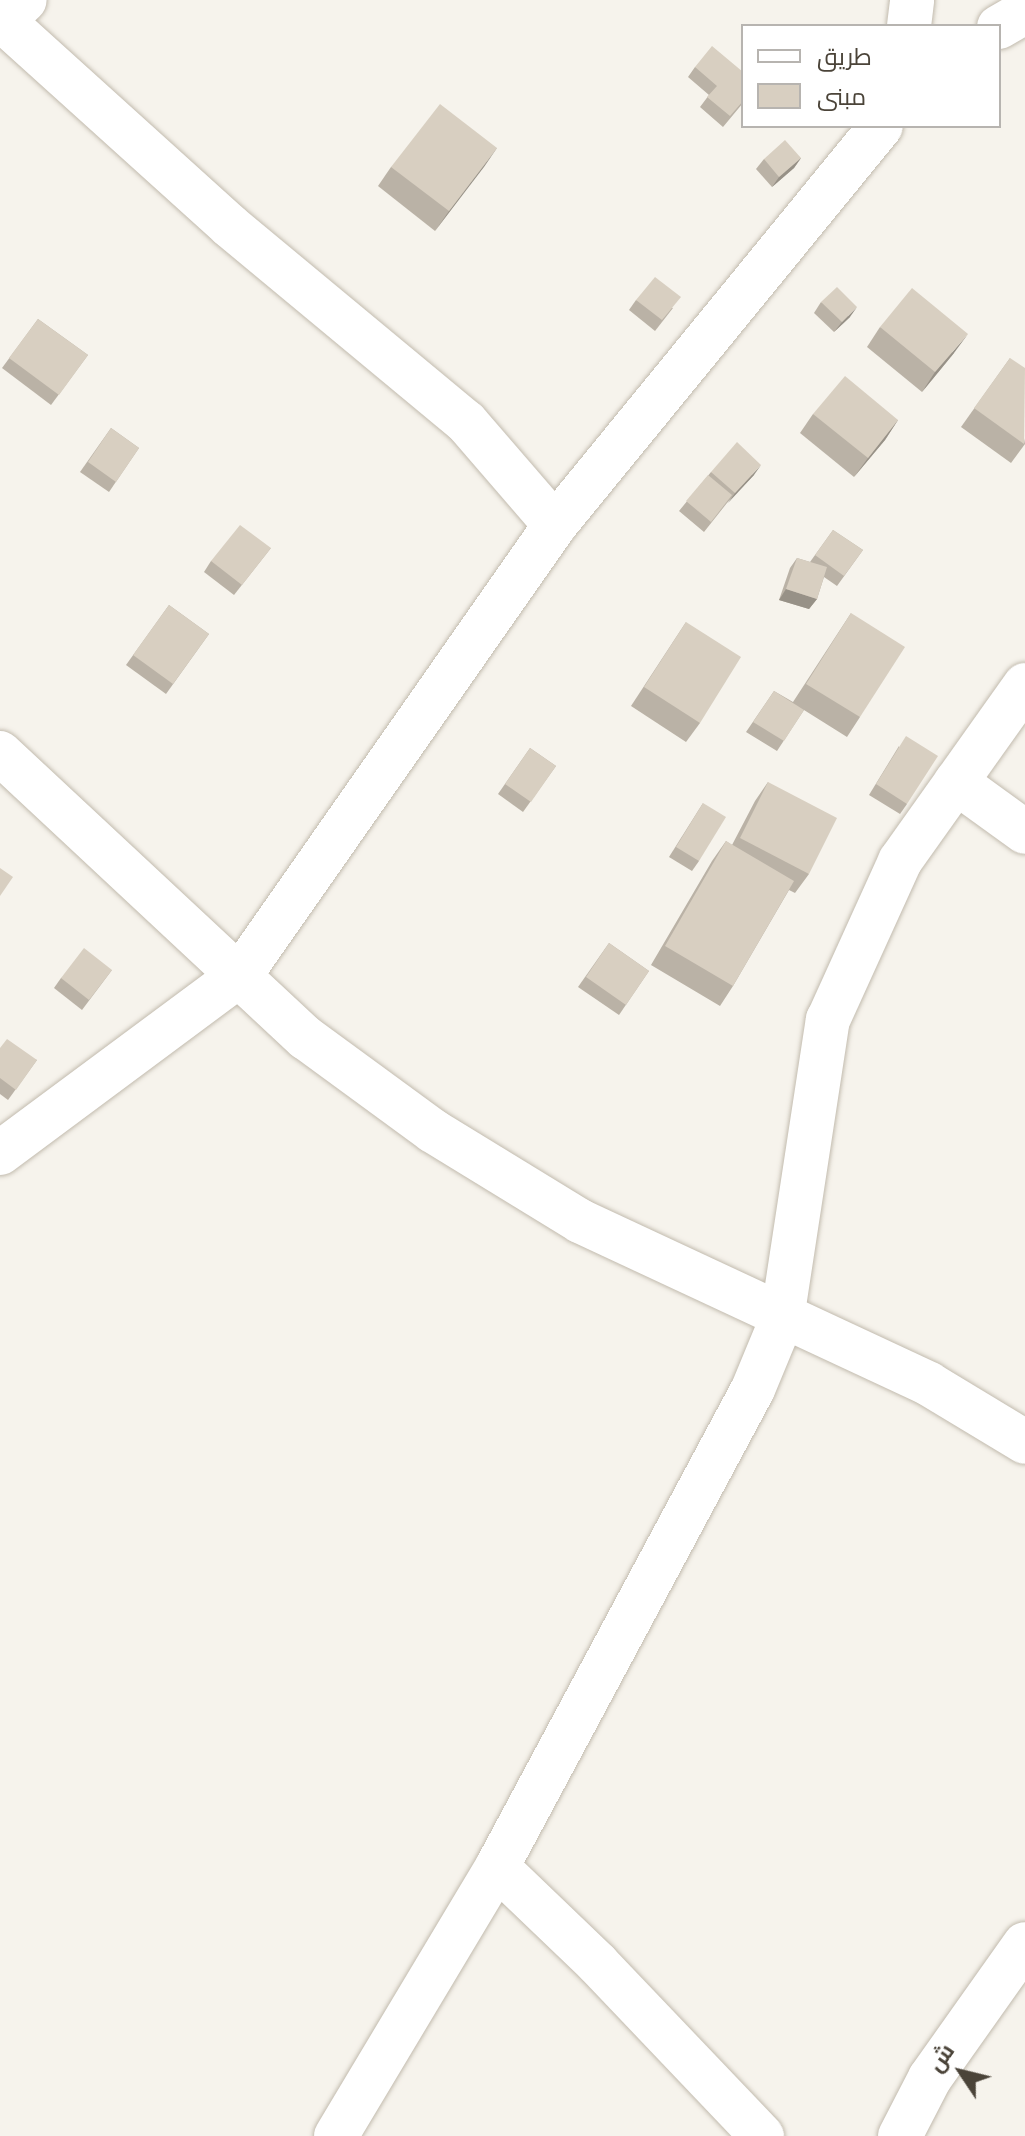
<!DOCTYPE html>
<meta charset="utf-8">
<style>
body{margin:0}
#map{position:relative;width:1025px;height:2136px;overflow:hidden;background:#f6f3ec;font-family:"Varela Round",Cairo,sans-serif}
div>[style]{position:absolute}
.roads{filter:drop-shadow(0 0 2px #c2bbae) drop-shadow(0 0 2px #c2bbae)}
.street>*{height:44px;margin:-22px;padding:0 22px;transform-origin:22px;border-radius:22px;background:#fff}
.wall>*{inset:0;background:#bab2a6}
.shaded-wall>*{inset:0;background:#979187}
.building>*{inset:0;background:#d8cfc1}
span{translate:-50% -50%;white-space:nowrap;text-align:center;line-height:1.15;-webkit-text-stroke:7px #fff;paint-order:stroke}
.legend{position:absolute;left:741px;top:24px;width:260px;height:104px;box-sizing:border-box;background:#fff;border:2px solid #b7b4b0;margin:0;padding:10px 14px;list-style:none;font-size:24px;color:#4b4439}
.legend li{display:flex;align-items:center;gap:16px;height:40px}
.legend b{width:40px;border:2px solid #b7b4b0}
.north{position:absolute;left:921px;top:2032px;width:80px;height:80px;-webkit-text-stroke:6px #fff;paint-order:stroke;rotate:305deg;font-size:22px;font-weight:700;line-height:32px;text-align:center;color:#4b4439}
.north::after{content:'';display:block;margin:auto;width:28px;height:36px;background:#4b4439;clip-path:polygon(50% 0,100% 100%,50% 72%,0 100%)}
</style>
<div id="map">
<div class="roads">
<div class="street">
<div style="left:909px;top:26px;width:26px;rotate:-83deg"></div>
<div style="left:999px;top:27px;width:30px;rotate:-30deg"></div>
<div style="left:555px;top:525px;width:515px;rotate:-50.75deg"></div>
<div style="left:0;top:753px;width:418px;rotate:43deg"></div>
<div style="left:306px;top:1038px;width:157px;rotate:36.2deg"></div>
<div style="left:433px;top:1131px;width:172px;rotate:31.5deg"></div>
<div style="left:580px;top:1221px;width:385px;rotate:25deg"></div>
<div style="left:929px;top:1384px;width:112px;rotate:31.1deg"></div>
<div style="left:956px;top:782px;width:85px;rotate:35.9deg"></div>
<div style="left:0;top:1153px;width:300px;rotate:-36.6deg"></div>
<div style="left:241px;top:974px;width:548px;rotate:-55.03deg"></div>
<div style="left:555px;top:525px;width:136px;rotate:-130.8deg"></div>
<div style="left:466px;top:422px;width:307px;rotate:-140.3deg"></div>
<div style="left:230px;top:226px;width:306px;rotate:-137.9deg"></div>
<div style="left:3px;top:21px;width:30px;rotate:-44deg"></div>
<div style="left:497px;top:1867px;width:140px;rotate:43.8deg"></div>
<div style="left:598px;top:1964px;width:238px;rotate:46.4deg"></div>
<div style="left:336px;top:2136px;width:313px;rotate:-59.1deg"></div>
<div style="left:497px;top:1867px;width:542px;rotate:-61.83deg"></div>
<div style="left:753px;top:1389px;width:76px;rotate:-67.5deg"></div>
<div style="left:782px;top:1319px;width:303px;rotate:-81.3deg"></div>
<div style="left:828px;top:1020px;width:175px;rotate:-65.6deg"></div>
<div style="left:900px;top:861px;width:216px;rotate:-54.6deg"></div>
<div style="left:900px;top:2136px;width:65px;rotate:-62.7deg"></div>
<div style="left:930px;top:2078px;width:164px;rotate:-54.7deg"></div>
</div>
</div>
<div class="wall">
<div style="clip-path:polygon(695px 67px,743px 72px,743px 103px,723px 127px,700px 107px,709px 95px,688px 77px)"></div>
<div style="clip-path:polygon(497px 148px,435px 231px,378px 186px,391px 167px)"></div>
<div style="clip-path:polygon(801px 158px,794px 168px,772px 187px,756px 169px,764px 159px)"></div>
<div style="clip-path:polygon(636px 300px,673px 308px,655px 331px,629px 310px)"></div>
<div style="clip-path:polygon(821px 302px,850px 317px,834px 332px,814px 313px)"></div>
<div style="clip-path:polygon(38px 319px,88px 355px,51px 405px,2px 368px)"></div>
<div style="clip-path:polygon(880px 327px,954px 353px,922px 392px,867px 347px)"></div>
<div style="clip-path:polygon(1010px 358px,1025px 444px,1011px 463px,961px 427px)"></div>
<div style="clip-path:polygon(813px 414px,898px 420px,885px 440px,854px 477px,800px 433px)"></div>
<div style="clip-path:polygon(111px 428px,139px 448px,109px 492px,80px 472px)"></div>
<div style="clip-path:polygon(711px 472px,754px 475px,727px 503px,704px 532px,679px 511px)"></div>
<div style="clip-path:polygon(833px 530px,863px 550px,837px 586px,824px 577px,817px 599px,809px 609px,779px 600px,790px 568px,797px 558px,810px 562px)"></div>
<div style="clip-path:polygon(271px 548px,234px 595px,204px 572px,211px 561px)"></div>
<div style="clip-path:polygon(169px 605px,209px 634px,166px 694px,126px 665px)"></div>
<div style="clip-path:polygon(851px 613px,860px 717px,847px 737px,804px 710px,777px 751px,746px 732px,774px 691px,793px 702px)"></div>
<div style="clip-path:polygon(686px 622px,700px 723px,686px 742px,631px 706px)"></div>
<div style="clip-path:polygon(899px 746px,907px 804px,900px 814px,869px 795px)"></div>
<div style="clip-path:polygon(530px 748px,556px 766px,523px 812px,498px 794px)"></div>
<div style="clip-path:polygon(768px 782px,809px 874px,795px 893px,789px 890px,733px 986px,720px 1006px,651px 965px,712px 861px,726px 841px,732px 845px,755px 801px)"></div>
<div style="clip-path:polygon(703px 803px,699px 861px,692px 871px,669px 857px)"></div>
<div style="clip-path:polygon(609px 943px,649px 971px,619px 1015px,578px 987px)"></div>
<div style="clip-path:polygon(112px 970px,82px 1010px,54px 988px,61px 978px)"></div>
<div style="clip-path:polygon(0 1048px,37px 1060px,8px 1100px,0 1094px)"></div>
</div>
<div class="shaded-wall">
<div style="clip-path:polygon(497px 148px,484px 167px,435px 231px,449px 211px)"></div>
<div style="clip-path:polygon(801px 158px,794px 168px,772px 187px,779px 177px)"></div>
<div style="clip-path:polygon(857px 307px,850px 317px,834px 332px,842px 322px)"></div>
<div style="clip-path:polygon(968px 334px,954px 353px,922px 392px,935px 372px)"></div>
<div style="clip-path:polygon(898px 420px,885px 440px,854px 477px,868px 458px)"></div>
<div style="clip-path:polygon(761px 465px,754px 475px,728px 503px,735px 493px)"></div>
<div style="clip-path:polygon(786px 589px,817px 599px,809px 609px,779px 600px)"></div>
</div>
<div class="building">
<div style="clip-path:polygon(712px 46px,743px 72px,743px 101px,730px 116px,707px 97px,717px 86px,695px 67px)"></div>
<div style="clip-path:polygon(440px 104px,497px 148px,449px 211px,391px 167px)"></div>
<div style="clip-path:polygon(785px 140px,801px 158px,779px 177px,764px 159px)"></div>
<div style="clip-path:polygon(655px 277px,681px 297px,662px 320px,636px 300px)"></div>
<div style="clip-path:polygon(837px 287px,857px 307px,842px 322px,821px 302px)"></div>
<div style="clip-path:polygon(912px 288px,968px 334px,935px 372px,880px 327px)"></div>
<div style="clip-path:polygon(38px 319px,88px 355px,59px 395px,9px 358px)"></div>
<div style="clip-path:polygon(1010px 358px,1025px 368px,1024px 444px,974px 408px)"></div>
<div style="clip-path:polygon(845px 376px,898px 420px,868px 458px,813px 414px)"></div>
<div style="clip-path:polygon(111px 428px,139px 448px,116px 482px,88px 462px)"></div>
<div style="clip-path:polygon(737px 442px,761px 465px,735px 493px,711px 472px)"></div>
<div style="clip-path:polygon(708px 475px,732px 495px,711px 522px,686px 501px)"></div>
<div style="clip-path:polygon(240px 525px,271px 548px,242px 585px,211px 561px)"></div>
<div style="clip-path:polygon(833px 530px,863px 550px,844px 576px,815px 555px)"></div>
<div style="clip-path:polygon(797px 558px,827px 567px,817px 599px,786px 589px)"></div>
<div style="clip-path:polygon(169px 605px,209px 634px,173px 684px,133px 655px)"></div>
<div style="clip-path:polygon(851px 613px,905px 647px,860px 717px,806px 684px)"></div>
<div style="clip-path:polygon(686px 622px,741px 657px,700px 723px,644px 687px)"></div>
<div style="clip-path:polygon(774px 691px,804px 710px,784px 741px,753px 722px)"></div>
<div style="clip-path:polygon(906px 736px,938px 756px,907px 804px,876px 784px)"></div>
<div style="clip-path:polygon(530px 748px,556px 766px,531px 802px,505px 784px)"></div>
<div style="clip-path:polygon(768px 782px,837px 818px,809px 874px,740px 838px)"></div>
<div style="clip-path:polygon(703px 803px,726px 817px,699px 861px,676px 847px)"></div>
<div style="clip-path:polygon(726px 841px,794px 881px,733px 986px,665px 946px)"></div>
<div style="clip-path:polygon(0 868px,13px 877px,0 896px)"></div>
<div style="clip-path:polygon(609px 943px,649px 971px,626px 1005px,586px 977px)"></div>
<div style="clip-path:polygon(84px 948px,112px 970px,89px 1000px,61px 978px)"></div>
<div style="clip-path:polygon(7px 1039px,37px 1060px,16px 1090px,0 1078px,0 1048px)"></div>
</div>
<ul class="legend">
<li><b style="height:10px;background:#fff"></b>طريق</li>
<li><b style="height:22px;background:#d8cfc1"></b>مبنى</li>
</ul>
<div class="north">ش</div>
</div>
